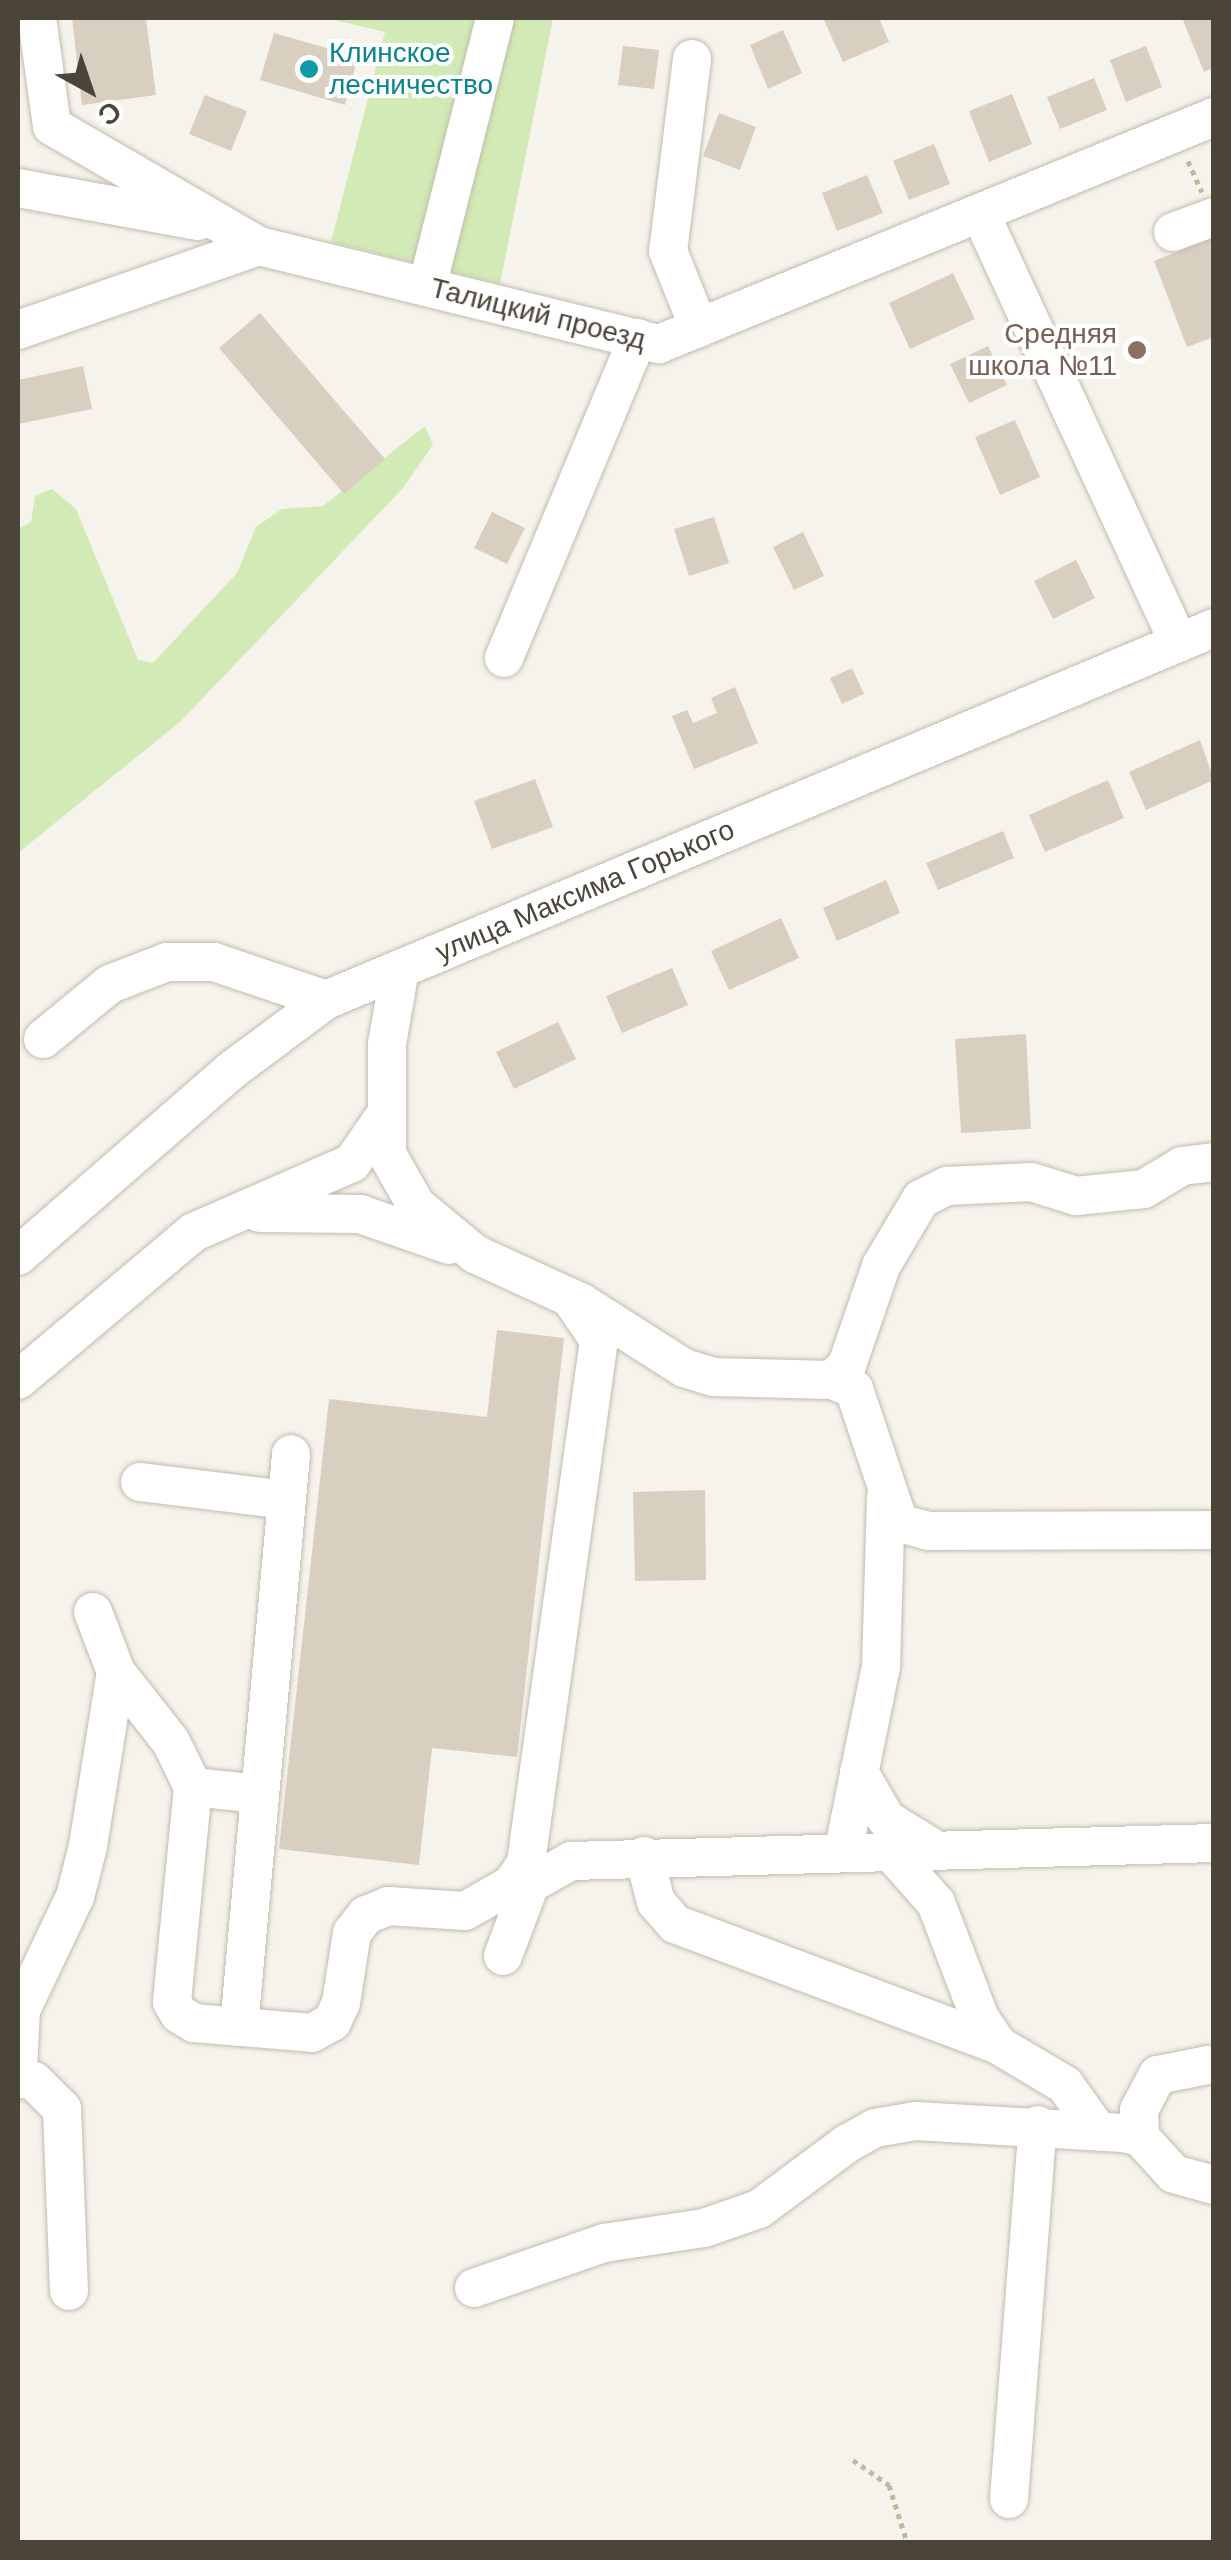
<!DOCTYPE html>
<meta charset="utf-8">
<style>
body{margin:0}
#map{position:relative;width:1231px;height:2560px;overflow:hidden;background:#f6f3ec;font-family:Arial,sans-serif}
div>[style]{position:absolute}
.green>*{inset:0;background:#d2eab5}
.building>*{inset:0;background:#d8cfc1}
.path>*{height:5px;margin-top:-2.5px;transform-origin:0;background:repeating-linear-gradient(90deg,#c4b79f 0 5px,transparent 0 10px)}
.roads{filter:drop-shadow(0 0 2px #c2bbae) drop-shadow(0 0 2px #c2bbae)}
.minor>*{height:38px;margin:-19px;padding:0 19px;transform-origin:19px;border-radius:19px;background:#fff}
.dots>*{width:28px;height:28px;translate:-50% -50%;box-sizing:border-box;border:5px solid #fff;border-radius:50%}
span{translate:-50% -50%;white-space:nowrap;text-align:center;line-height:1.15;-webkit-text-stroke:8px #fff;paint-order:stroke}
.culture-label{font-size:28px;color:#0d838f}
.left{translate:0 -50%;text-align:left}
.street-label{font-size:28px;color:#4b4439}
.education-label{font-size:28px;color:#785e54}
.right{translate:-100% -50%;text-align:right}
.frame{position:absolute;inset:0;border:20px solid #4b4439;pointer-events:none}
.north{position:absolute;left:40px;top:40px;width:100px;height:100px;-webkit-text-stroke:8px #fff;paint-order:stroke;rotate:140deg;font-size:28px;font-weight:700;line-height:40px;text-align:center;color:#4b4439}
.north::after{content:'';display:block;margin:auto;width:35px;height:45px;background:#4b4439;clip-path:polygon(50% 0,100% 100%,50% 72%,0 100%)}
</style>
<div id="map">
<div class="green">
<div style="clip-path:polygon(326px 18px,553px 18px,500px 284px,331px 242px,385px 32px)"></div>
<div style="clip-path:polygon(425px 426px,433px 445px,403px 488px,181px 721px,18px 853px,18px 529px,31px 522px,35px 496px,52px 489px,76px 509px,138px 660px,153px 663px,237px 573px,256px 527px,282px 509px,323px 506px)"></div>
</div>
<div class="building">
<div style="clip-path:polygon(72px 18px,146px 18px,156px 95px,82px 105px)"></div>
<div style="clip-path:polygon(823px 18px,879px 18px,889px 42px,843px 62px)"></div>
<div style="clip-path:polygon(1182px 18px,1214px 18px,1214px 68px,1204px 72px)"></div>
<div style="clip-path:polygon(783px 30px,802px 73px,768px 89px,750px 45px)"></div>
<div style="clip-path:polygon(274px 33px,358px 57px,345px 105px,260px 80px)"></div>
<div style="clip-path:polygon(623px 46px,659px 50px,654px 89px,618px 85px)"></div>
<div style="clip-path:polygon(1146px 46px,1162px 87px,1126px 102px,1110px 60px)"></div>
<div style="clip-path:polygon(1094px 78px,1107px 110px,1060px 129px,1047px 97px)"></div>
<div style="clip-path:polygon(1012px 94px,1032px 144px,989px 162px,969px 111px)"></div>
<div style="clip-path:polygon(205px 95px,247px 111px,231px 151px,189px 134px)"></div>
<div style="clip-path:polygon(719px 113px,756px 127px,740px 170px,703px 156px)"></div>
<div style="clip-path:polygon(934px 144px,950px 184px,909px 200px,893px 161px)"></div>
<div style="clip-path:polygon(867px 175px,883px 213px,837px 231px,822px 193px)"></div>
<div style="clip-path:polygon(1214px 225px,1214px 337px,1187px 347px,1154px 261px,1189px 247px,1185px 236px)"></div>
<div style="clip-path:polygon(953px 273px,975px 319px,910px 349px,889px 303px)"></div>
<div style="clip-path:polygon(260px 313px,385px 459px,344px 494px,219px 348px)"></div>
<div style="clip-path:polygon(988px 346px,1007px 385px,969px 403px,950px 364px)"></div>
<div style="clip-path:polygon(83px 366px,92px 409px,18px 424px,18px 380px)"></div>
<div style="clip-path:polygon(1015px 420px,1040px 477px,1000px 495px,975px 437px)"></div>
<div style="clip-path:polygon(492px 512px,525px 528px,507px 564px,474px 548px)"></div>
<div style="clip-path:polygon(714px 517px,729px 563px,689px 576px,674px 529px)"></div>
<div style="clip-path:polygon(803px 532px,824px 576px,794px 590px,773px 547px)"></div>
<div style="clip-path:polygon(1076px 560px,1095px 598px,1053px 619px,1034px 581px)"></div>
<div style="clip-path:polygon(852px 668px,864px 694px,842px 704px,830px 678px)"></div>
<div style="clip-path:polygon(735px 687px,758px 743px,694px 769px,672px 716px,687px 710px,693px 723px,717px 713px,711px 698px)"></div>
<div style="clip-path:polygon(1200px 740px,1214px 780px,1146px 810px,1129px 772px)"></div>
<div style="clip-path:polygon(535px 779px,553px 827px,492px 849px,474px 801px)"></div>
<div style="clip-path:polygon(1108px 780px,1124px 818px,1045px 852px,1029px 815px)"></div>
<div style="clip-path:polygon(1003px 831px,1014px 858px,938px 890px,926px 863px)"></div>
<div style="clip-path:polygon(886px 880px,900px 913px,837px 941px,823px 908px)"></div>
<div style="clip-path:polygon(781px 918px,799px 958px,729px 990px,711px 951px)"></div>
<div style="clip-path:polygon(672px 968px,688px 1005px,622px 1033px,606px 996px)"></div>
<div style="clip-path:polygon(558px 1022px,576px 1059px,514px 1089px,496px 1052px)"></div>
<div style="clip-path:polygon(1026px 1034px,1031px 1129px,961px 1133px,955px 1039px)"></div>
<div style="clip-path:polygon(497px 1330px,564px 1338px,517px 1757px,432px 1748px,419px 1865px,279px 1849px,329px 1399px,487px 1417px)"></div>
<div style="clip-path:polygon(705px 1490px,706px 1580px,635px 1581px,633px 1492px)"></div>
</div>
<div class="path">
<div style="left:1188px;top:161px;width:34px;rotate:66deg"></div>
<div style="left:853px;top:2460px;width:44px;rotate:34.8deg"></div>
<div style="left:889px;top:2485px;width:60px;rotate:72.5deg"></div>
</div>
<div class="roads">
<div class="minor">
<div style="left:37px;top:18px;width:109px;rotate:82.1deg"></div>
<div style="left:52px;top:126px;width:239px;rotate:30.1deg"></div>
<div style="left:692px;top:59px;width:193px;rotate:97.1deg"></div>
<div style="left:668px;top:251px;width:83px;rotate:68.1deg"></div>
<div style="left:18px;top:188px;width:183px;rotate:10.4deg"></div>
<div style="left:981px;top:215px;width:470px;rotate:65.2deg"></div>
<div style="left:1173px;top:232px;width:44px;rotate:-20.1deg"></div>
<div style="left:427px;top:287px;width:277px;rotate:-75.8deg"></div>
<div style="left:18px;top:330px;width:255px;rotate:-19.2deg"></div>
<div style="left:259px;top:246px;width:412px;rotate:13.8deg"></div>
<div style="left:659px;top:344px;width:600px;rotate:-22.25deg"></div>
<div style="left:504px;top:658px;width:347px;rotate:-67.3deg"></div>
<div style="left:400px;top:969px;width:76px;rotate:99.8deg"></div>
<div style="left:387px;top:1044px;width:110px;rotate:90deg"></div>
<div style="left:387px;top:1154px;width:59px;rotate:60.4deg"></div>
<div style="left:416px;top:1205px;width:77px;rotate:39.7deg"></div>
<div style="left:475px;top:1254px;width:118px;rotate:24.6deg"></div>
<div style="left:582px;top:1303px;width:121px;rotate:32.5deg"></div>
<div style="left:684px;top:1368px;width:30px;rotate:17deg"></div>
<div style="left:713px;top:1377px;width:119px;rotate:1.4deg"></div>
<div style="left:832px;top:1380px;width:24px;rotate:22deg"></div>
<div style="left:854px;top:1389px;width:141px;rotate:71.4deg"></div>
<div style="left:899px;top:1523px;width:30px;rotate:15deg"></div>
<div style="left:928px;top:1531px;width:286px;rotate:-0.2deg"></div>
<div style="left:43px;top:1039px;width:87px;rotate:-39.4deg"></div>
<div style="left:110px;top:984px;width:61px;rotate:-21.1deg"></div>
<div style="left:167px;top:962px;width:47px"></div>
<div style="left:214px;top:962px;width:118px;rotate:18.7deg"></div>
<div style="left:260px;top:1213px;width:100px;rotate:0.6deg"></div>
<div style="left:360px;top:1214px;width:94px;rotate:19.2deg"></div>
<div style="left:18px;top:1256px;width:284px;rotate:-41deg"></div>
<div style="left:232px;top:1070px;width:117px;rotate:-36.7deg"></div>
<div style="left:326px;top:1000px;width:963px;rotate:-22.73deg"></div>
<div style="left:18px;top:1380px;width:230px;rotate:-40.1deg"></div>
<div style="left:194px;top:1232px;width:172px;rotate:-23.6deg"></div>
<div style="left:352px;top:1163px;width:55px;rotate:-55.4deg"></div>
<div style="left:832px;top:1380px;width:21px;rotate:-45deg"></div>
<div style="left:847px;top:1365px;width:105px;rotate:-71deg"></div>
<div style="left:881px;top:1266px;width:78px;rotate:-59.2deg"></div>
<div style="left:921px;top:1199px;width:29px;rotate:-27deg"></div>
<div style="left:947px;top:1186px;width:84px;rotate:-2.7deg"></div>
<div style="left:1031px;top:1182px;width:47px;rotate:17.3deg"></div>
<div style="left:1076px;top:1196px;width:68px;rotate:-5.9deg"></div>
<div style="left:1144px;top:1189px;width:44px;rotate:-31.2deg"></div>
<div style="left:1182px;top:1166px;width:32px;rotate:-7deg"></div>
<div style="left:140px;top:1482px;width:148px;rotate:7deg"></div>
<div style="left:93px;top:1612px;width:64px;rotate:69deg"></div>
<div style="left:116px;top:1672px;width:89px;rotate:51.8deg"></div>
<div style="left:171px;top:1742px;width:50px;rotate:63.9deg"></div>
<div style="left:193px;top:1787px;width:216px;rotate:95.6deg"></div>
<div style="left:172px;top:2002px;width:14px;rotate:60deg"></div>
<div style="left:179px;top:2014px;width:17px;rotate:31deg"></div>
<div style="left:194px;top:2023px;width:118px;rotate:4.8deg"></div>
<div style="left:312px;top:2033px;width:23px;rotate:-29deg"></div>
<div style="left:332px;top:2022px;width:21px;rotate:-65deg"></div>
<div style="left:341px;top:2003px;width:71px;rotate:-81.1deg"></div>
<div style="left:352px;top:1933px;width:23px;rotate:-52deg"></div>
<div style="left:366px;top:1915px;width:24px;rotate:-22deg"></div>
<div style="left:388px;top:1906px;width:77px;rotate:3.7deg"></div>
<div style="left:465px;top:1911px;width:53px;rotate:-29.5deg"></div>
<div style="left:511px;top:1885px;width:28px;rotate:-55deg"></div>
<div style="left:859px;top:1772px;width:54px;rotate:60.1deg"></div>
<div style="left:886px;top:1819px;width:57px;rotate:32deg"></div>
<div style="left:193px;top:1787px;width:67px;rotate:6deg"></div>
<div style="left:889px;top:1850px;width:71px;rotate:48.4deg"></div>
<div style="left:936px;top:1903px;width:123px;rotate:69.1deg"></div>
<div style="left:980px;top:2018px;width:32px;rotate:56deg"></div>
<div style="left:998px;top:2045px;width:78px;rotate:30.8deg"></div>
<div style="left:1065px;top:2085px;width:57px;rotate:54.3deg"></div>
<div style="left:843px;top:1853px;width:190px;rotate:-78.5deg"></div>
<div style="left:881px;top:1667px;width:170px;rotate:-88.3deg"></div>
<div style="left:644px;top:1856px;width:48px;rotate:75.4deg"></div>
<div style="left:656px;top:1902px;width:29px;rotate:49deg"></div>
<div style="left:675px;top:1924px;width:345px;rotate:20.5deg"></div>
<div style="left:523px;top:1884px;width:549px;rotate:-82.05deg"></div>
<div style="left:599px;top:1340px;width:46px;rotate:-124.4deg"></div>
<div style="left:503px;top:1956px;width:77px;rotate:-69.4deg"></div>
<div style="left:530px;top:1884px;width:47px;rotate:-29.3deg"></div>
<div style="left:571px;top:1861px;width:643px;rotate:-1.6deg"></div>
<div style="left:239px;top:2027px;width:575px;rotate:-84.81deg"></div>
<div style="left:18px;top:2068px;width:58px;rotate:-87deg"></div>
<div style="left:21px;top:2010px;width:125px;rotate:-64.5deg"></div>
<div style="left:75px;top:1897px;width:53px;rotate:-75.7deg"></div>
<div style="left:88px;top:1846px;width:176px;rotate:-80.9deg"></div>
<div style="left:18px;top:2078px;width:16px;rotate:11deg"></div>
<div style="left:34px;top:2081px;width:40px;rotate:45deg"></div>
<div style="left:62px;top:2109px;width:182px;rotate:87.8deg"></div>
<div style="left:1140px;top:2137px;width:27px;rotate:-92deg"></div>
<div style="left:1139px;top:2110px;width:40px;rotate:-62deg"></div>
<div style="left:1158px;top:2075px;width:50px;rotate:-11.5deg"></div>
<div style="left:474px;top:2288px;width:138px;rotate:-19.1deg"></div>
<div style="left:604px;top:2243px;width:101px;rotate:-8.5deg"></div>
<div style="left:704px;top:2228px;width:58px;rotate:-19.1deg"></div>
<div style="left:759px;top:2209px;width:111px;rotate:-36.6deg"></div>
<div style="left:848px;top:2143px;width:31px;rotate:-29deg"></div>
<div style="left:875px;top:2128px;width:41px;rotate:-9.9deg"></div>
<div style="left:915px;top:2121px;width:209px;rotate:3.3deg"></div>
<div style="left:1124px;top:2133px;width:16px;rotate:14deg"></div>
<div style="left:1140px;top:2137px;width:50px;rotate:47.4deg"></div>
<div style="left:1174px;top:2174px;width:41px;rotate:15.4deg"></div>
<div style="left:1009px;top:2499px;width:375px;rotate:-85.6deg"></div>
</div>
</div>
<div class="dots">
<div style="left:309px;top:69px;background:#0f9aa8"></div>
<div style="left:1137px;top:350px;background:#8d6e63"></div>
</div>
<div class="culture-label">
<span class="left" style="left:329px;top:69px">Клинское<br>лесничество</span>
</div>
<div class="street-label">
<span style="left:538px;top:314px;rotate:14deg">Талицкий проезд</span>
<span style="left:585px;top:891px;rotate:-23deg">улица Максима Горького</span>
</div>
<div class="education-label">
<span class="right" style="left:1117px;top:350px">Средняя<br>школа №11</span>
</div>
<div class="frame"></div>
<div class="north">С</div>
</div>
